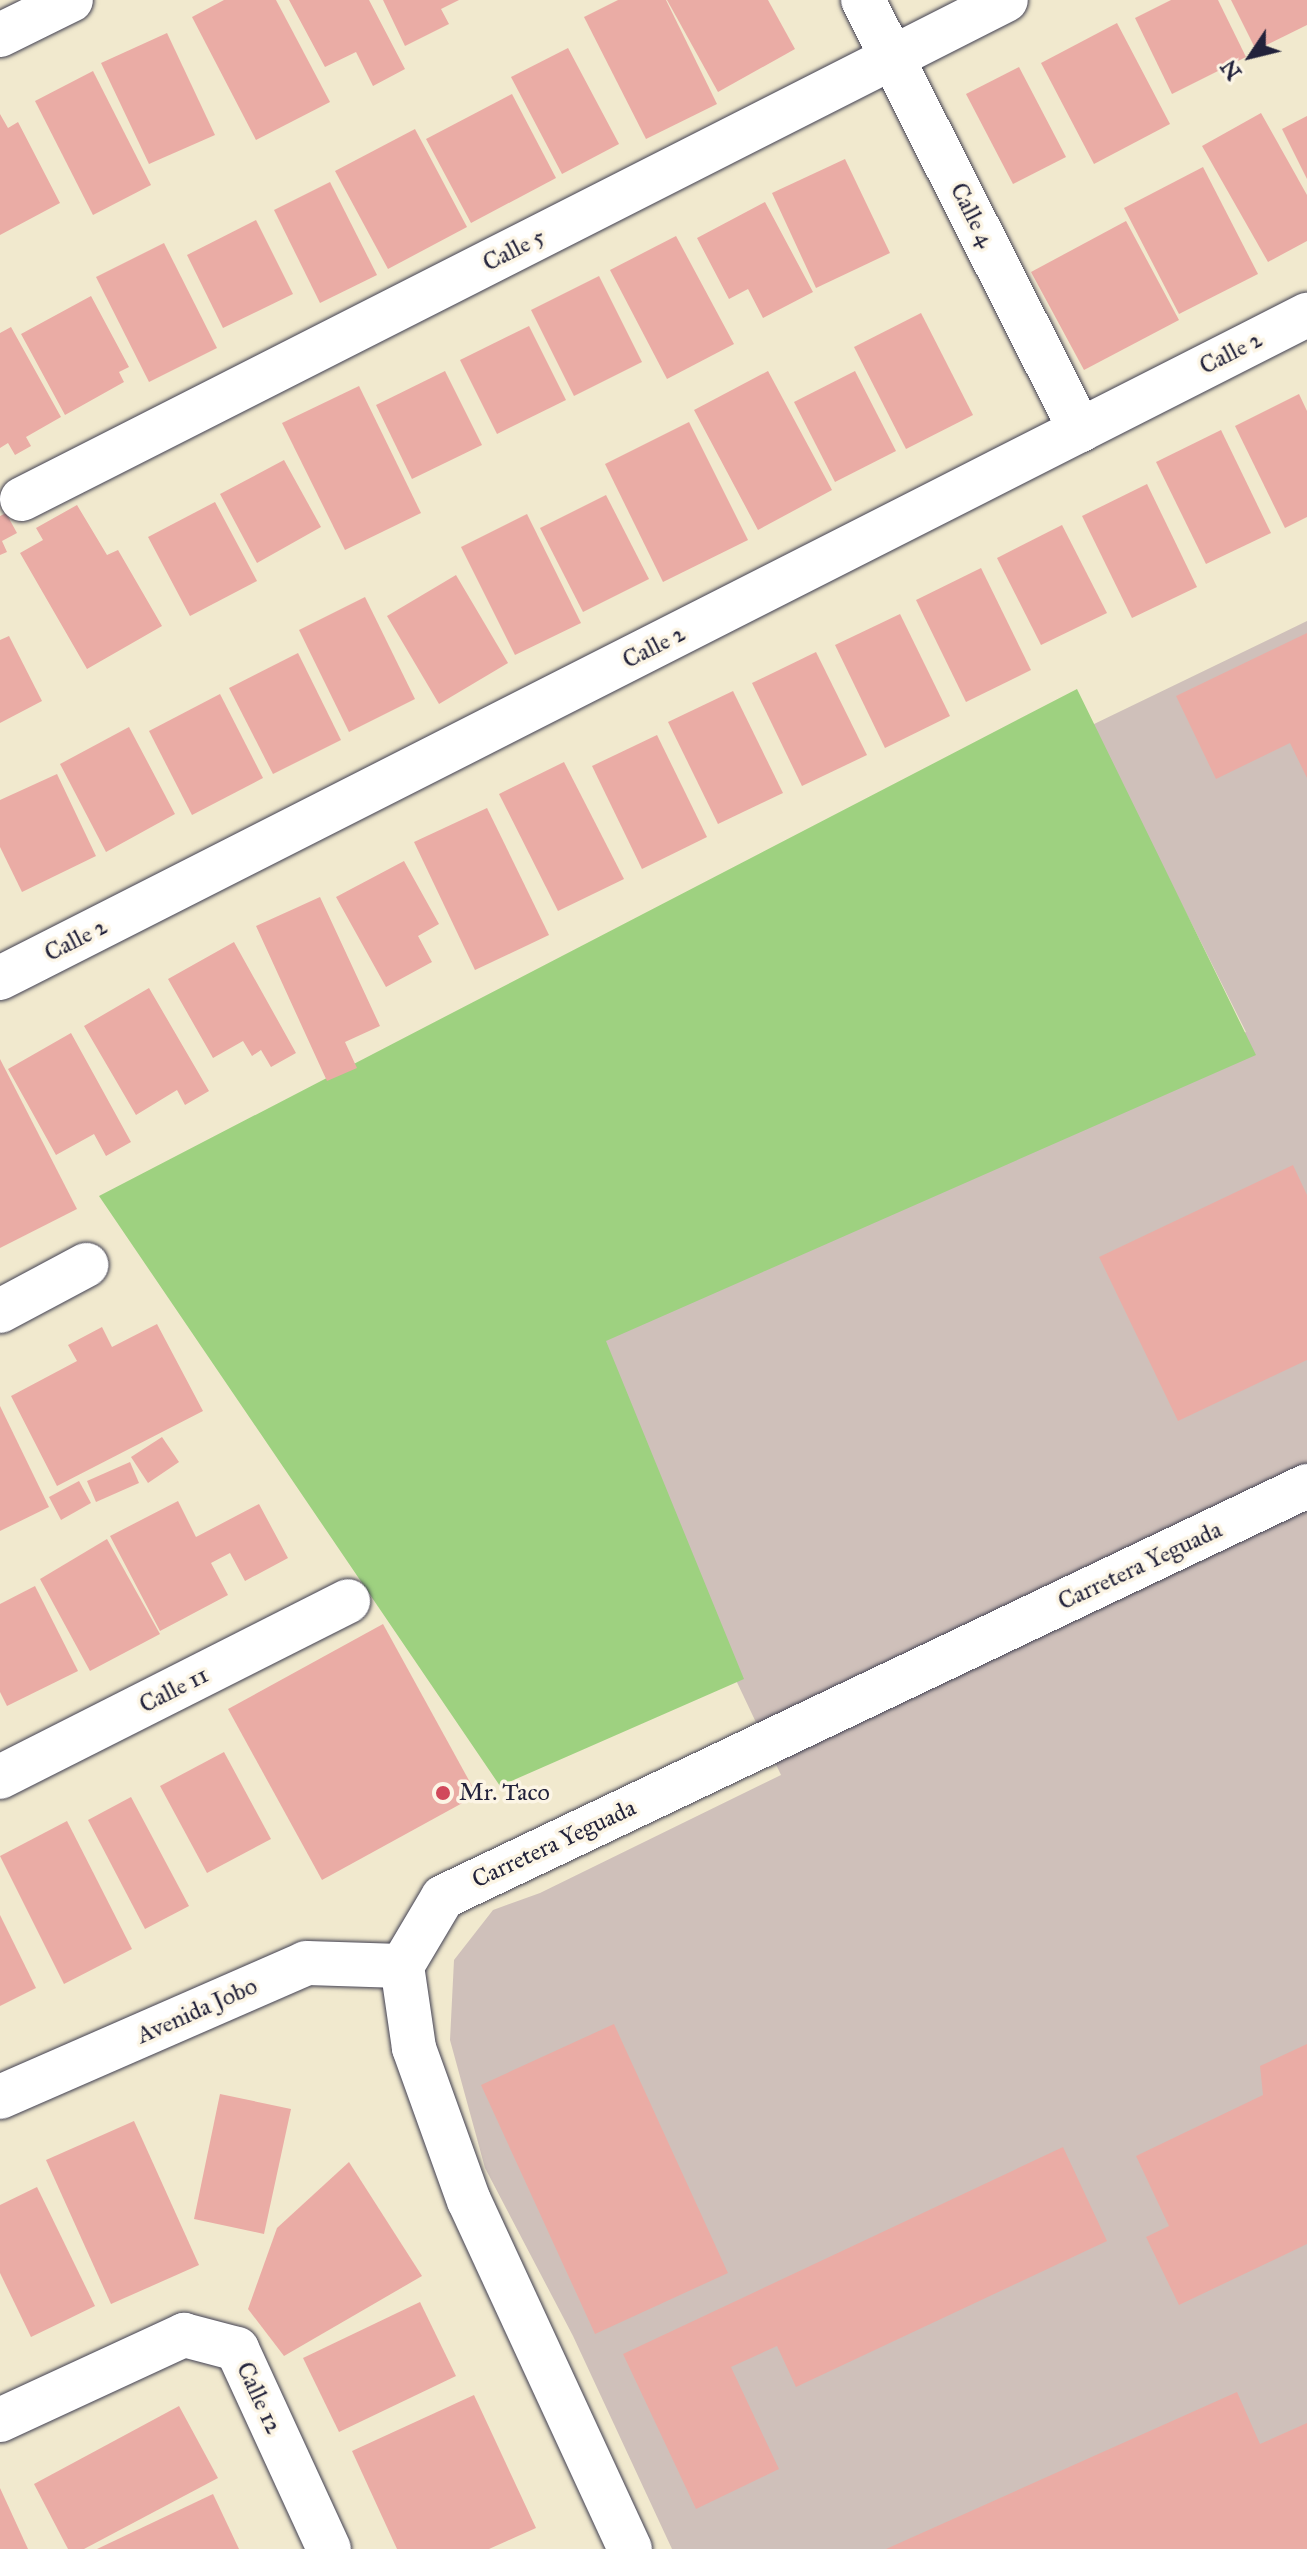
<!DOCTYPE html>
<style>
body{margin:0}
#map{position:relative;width:1307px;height:2549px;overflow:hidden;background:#f1e9ce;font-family:"IM FELL Great Primer",serif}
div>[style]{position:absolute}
.industrial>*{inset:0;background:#cfc0ba}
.green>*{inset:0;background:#9ed180}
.building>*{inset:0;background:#eaaca5}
.roads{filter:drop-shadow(0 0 2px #414051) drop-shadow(0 0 2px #414051)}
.minor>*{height:44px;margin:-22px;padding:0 22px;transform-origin:22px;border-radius:22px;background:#fff}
.tertiary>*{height:44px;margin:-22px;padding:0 22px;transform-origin:22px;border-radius:22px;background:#fff}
.dots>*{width:22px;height:22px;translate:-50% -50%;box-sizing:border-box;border:4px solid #fcf5e5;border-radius:50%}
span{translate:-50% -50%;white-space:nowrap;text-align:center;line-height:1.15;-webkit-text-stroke:7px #fcf5e5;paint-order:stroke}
.street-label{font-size:24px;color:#22223b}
.poi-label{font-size:24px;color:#22223b}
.left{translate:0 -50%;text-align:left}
.north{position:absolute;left:1211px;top:16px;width:80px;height:80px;-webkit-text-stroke:6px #fcf5e5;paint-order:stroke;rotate:235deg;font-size:22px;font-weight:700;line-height:32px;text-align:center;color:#22223b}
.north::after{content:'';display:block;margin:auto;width:28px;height:36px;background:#22223b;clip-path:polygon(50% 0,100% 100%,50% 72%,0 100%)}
</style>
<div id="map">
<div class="industrial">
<div style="clip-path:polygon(1307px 621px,1307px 2549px,672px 2549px,573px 2336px,485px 2168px,450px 2040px,454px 1960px,493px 1910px,540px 1893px,781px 1775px,734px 1676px,591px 1335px,1246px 1032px,1092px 725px)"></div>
</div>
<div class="green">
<div style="clip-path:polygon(1077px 689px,1256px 1055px,606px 1341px,744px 1679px,500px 1786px,99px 1196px)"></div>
</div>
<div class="building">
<div style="clip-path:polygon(224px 0,276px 0,330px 102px,256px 140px,192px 17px)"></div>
<div style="clip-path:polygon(289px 0,369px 0,405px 69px,373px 86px,356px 52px,325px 67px)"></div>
<div style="clip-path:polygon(383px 0,459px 0,441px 9px,449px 24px,405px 46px)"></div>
<div style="clip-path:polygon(618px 0,666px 0,717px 104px,646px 139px,584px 17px)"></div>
<div style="clip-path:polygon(667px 0,768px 0,795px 49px,718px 92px)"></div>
<div style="clip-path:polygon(1171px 0,1218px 0,1246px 57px,1172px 94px,1135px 18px)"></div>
<div style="clip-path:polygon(1231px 0,1307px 0,1307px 25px,1256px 50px)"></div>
<div style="clip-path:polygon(1117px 23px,1170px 124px,1094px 164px,1041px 63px)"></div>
<div style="clip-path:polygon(167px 33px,215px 135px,149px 164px,101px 63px)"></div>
<div style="clip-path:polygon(568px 48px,619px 144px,562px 174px,511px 77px)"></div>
<div style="clip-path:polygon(1019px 67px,1066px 157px,1013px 184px,966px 94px)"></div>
<div style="clip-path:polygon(93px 71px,151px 185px,93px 215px,35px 101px)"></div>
<div style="clip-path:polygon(512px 94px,556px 178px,471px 223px,426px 139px)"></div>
<div style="clip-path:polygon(1261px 113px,1307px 195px,1307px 241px,1268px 262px,1202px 146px)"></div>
<div style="clip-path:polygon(0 114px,8px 128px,18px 122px,60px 203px,0 235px)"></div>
<div style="clip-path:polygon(1307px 116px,1307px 179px,1282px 129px)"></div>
<div style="clip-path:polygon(415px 129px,467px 227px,388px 269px,335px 171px)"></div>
<div style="clip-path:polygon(845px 159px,890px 253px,816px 288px,772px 193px)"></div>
<div style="clip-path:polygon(1203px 167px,1258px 274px,1179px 314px,1124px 208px)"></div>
<div style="clip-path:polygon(330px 182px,377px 275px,320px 303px,274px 210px)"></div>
<div style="clip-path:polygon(765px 202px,813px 292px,763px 318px,748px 289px,729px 299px,697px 238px)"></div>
<div style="clip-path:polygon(256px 220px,293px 294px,223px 328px,187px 255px)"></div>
<div style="clip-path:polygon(1126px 221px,1179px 320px,1084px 370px,1031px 272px)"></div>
<div style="clip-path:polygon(676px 236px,734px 344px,667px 379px,610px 270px)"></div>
<div style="clip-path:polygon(164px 243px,217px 348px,149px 382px,96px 277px)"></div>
<div style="clip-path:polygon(599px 276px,642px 362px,574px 396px,531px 310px)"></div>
<div style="clip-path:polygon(91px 296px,129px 367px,119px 372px,124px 382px,65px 415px,21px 334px)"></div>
<div style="clip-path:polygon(921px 313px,973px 415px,906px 449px,854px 347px)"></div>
<div style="clip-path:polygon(529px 326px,566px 400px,497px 434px,460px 360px)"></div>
<div style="clip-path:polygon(11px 327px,61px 417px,26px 437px,31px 446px,15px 455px,8px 443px,0 448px,0 333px)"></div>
<div style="clip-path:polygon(445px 371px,482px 445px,412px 479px,376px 405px)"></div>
<div style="clip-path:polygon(768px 371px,832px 490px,758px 530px,694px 410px)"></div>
<div style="clip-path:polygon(855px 371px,896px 451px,835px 482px,794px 402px)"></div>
<div style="clip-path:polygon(359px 386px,421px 513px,345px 550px,282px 423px)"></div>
<div style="clip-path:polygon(1299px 394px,1307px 411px,1307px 517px,1285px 528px,1235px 426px)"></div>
<div style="clip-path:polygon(689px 422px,748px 540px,663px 582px,605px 464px)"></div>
<div style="clip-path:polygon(1221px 430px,1271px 533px,1206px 564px,1156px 462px)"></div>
<div style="clip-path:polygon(284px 460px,321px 527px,257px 563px,220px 494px)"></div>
<div style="clip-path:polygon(1147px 484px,1197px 587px,1132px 618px,1082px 516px)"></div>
<div style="clip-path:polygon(606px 495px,649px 579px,583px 612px,540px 528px)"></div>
<div style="clip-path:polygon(215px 502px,257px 581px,190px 616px,148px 537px)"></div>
<div style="clip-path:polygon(77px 505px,107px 555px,118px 550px,162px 626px,87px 669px,20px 553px,43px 540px,36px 528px)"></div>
<div style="clip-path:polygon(6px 513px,17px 533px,2px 541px,7px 552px,0 555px,0 516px)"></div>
<div style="clip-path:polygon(527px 514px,581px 623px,515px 655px,461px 547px)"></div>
<div style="clip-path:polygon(1062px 525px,1107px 613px,1041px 645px,997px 558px)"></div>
<div style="clip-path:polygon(981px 568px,1031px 670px,966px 702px,916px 600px)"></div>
<div style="clip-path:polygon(456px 575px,508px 663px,439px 704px,387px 616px)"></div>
<div style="clip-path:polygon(365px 597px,415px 699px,349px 732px,299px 630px)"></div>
<div style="clip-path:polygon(900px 614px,950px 716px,885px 748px,835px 645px)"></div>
<div style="clip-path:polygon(1307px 633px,1307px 778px,1290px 743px,1216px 779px,1176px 696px)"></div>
<div style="clip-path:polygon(9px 636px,42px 701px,0 723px,0 640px)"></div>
<div style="clip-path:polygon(816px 652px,867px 755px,802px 786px,752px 683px)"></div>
<div style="clip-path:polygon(298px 653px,341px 740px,273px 774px,229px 688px)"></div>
<div style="clip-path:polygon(733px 691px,783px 793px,718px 824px,668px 722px)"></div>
<div style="clip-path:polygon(220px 694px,263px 778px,192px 815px,149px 731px)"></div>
<div style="clip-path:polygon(129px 727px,175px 814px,106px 852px,60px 764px)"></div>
<div style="clip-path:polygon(657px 735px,707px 837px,642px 869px,592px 766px)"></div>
<div style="clip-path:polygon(564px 762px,624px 879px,558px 911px,499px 794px)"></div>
<div style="clip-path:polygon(57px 774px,96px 856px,22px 892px,0 847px,0 800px)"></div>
<div style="clip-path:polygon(487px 808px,549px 935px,475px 970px,414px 842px)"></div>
<div style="clip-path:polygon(404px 861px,439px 924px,418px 936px,432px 962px,386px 987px,336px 897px)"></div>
<div style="clip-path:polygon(320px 897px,380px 1026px,345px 1042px,357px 1068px,327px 1081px,256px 926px)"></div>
<div style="clip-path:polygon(234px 942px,296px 1053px,271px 1067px,261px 1050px,252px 1056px,243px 1041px,213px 1058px,168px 979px)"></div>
<div style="clip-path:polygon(149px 988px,209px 1091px,185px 1105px,177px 1090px,136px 1115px,84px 1026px)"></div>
<div style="clip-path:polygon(71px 1033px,131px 1142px,106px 1156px,94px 1134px,56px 1155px,8px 1069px)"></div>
<div style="clip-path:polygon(0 1059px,77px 1209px,0 1248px)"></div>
<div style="clip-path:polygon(1293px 1165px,1307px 1195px,1307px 1360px,1178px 1421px,1099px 1257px)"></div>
<div style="clip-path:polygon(157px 1324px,203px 1411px,57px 1486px,11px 1396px,77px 1361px,68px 1345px,102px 1327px,112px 1347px)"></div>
<div style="clip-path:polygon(0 1406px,49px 1507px,0 1531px)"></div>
<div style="clip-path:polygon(162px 1437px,179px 1462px,148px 1483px,131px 1457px)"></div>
<div style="clip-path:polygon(130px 1462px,139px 1483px,96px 1502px,87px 1481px)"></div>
<div style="clip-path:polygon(79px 1481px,91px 1503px,61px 1520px,49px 1497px)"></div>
<div style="clip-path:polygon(178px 1501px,196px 1537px,259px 1504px,288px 1558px,245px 1581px,230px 1553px,211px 1563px,228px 1595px,160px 1631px,110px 1536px)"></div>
<div style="clip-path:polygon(107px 1539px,160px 1634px,90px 1671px,40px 1579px)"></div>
<div style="clip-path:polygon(35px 1586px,78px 1671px,7px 1706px,0 1692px,0 1604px)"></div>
<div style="clip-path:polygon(383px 1624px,477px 1795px,322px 1880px,228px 1709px)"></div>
<div style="clip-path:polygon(224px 1752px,271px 1839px,207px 1873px,160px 1786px)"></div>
<div style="clip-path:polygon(131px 1797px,189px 1906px,145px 1929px,88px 1820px)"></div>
<div style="clip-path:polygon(67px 1821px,132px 1949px,64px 1984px,0 1856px)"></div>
<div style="clip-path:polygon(0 1915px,36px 1988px,0 2006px)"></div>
<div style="clip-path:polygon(614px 2024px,728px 2273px,595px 2334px,481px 2085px)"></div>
<div style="clip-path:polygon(1307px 2044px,1307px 2244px,1179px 2305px,1146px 2237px,1169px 2226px,1136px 2156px,1263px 2095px,1260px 2066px)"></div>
<div style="clip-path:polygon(220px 2094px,291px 2109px,264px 2234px,194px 2219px)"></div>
<div style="clip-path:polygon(134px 2121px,199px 2265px,111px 2304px,46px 2160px)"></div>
<div style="clip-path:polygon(1063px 2147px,1107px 2241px,796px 2387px,777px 2346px,731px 2367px,779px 2469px,696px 2509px,623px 2354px)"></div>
<div style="clip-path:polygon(349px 2162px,422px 2276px,284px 2356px,248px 2309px,277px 2228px)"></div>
<div style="clip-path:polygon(37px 2187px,95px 2306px,31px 2337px,0 2273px,0 2205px)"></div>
<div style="clip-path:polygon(420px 2302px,456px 2376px,339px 2432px,303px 2358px)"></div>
<div style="clip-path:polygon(1237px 2392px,1260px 2444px,1307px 2423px,1307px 2549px,886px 2549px)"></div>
<div style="clip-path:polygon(474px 2395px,536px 2528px,489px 2549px,397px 2549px,352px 2451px)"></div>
<div style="clip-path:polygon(179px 2406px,218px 2478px,84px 2549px,68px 2549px,34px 2484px)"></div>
<div style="clip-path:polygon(0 2488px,28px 2549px,0 2549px)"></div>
<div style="clip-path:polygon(213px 2494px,239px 2549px,97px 2549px)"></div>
</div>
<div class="roads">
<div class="minor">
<div style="left:863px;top:0;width:482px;rotate:63.2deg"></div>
<div style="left:0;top:35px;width:79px;rotate:-26.2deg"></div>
<div style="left:22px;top:499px;width:1103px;rotate:-26.89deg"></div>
<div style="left:0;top:978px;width:1466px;rotate:-26.9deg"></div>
<div style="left:0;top:1311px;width:98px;rotate:-28.1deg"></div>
<div style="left:0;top:1777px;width:390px;rotate:-26.8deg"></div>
<div style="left:0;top:2097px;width:334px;rotate:-23.6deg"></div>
<div style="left:306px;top:1963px;width:96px;rotate:1.8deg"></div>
<div style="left:0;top:2420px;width:203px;rotate:-24.8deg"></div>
<div style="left:184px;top:2335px;width:55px;rotate:14.8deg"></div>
<div style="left:237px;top:2349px;width:220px;rotate:65.3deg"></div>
</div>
<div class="tertiary">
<div style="left:630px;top:2549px;width:383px;rotate:-114.8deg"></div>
<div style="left:469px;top:2201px;width:163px;rotate:-109.8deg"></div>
<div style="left:414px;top:2048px;width:83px;rotate:-98.3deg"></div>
<div style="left:402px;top:1966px;width:80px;rotate:-59.3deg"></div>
<div style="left:443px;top:1897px;width:957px;rotate:-25.44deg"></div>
</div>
</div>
<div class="dots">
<div style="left:443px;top:1793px;background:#d1495b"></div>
</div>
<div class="street-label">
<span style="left:972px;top:215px;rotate:63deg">Calle 4</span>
<span style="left:514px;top:250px;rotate:-27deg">Calle 5</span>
<span style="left:1231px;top:353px;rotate:-27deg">Calle 2</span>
<span style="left:654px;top:647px;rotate:-27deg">Calle 2</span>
<span style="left:76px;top:940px;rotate:-27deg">Calle 2</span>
<span style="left:1140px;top:1566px;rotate:-25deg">Carretera Yeguada</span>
<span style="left:174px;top:1690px;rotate:-27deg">Calle 11</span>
<span style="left:554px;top:1844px;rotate:-25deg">Carretera Yeguada</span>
<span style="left:197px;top:2011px;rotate:-24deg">Avenida Jobo</span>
<span style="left:259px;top:2398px;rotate:65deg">Calle 12</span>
</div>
<div class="poi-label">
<span class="left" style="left:459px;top:1793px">Mr. Taco</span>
</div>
<div class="north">N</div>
</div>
